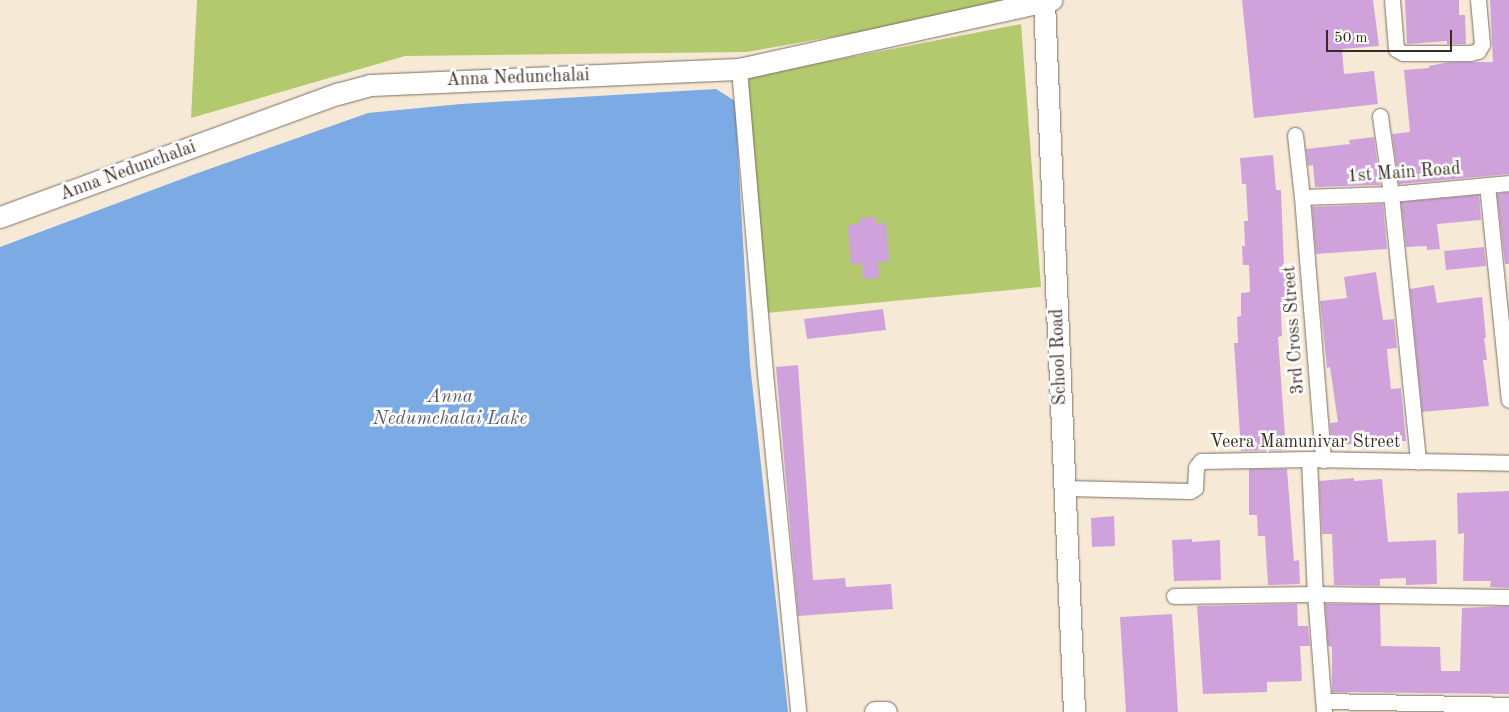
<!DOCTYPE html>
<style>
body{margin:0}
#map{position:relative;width:1509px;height:712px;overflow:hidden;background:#f6ead7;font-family:"Old Standard TT",serif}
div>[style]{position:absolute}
.green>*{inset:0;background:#b3c96e}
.water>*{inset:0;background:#7baae5}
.building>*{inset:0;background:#d0a2dc}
.roads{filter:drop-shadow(0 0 1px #7c6d5f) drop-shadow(0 0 1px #7c6d5f)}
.street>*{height:15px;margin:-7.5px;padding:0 7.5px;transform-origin:7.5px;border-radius:7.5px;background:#fff}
.secondary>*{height:21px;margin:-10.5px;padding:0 10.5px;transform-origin:10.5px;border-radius:10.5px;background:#fff}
span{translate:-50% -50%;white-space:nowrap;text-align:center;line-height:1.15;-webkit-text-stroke:5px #fff;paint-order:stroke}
.street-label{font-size:18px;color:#3b2a1e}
.water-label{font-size:19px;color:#555d6e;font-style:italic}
.scale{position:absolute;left:1326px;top:30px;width:126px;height:22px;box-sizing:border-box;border:2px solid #3b2a1e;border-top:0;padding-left:6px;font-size:15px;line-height:18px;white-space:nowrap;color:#3b2a1e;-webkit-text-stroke:4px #fff;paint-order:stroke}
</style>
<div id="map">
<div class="green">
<div style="clip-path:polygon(197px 0,1041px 0,747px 52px,405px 56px,191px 118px)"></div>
<div style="clip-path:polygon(1021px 24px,1041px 287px,766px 313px,748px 77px)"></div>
</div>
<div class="water">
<div style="clip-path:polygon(716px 89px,735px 101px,750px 364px,788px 712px,0 712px,0 247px,195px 174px,368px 113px,461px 104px)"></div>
</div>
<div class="building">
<div style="clip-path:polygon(1242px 0,1373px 0,1379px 46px,1342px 49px,1344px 74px,1374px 71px,1378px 104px,1254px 118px)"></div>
<div style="clip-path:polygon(1405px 0,1459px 0,1459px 15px,1465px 15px,1466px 44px,1447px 44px,1447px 41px,1407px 44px)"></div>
<div style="clip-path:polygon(1490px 0,1509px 0,1509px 174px,1399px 184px,1392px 134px,1410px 132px,1404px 70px,1429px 68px,1429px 66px,1449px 62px,1493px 62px)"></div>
<div style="clip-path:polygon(1374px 137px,1380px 185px,1315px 187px,1313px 165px,1308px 166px,1306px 149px,1350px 144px,1349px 140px)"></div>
<div style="clip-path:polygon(1273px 155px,1276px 190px,1281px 190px,1284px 268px,1287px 268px,1288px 286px,1288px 311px,1281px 311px,1282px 336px,1278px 337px,1286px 450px,1241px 451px,1234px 343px,1238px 343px,1237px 317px,1241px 316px,1241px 293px,1250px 292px,1249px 265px,1243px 265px,1242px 246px,1245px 246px,1244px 221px,1248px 221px,1246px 184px,1242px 184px,1240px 158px)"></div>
<div style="clip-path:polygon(1509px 192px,1509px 264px,1505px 264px,1497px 194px)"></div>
<div style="clip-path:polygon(1479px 195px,1481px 220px,1437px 224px,1440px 249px,1427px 250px,1427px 246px,1406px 247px,1401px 202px)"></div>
<div style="clip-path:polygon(1383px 204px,1387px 249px,1316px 254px,1312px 207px)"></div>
<div style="clip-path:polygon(876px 217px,876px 224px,886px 223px,889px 261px,878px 262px,879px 278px,863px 279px,862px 264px,851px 264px,848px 225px,859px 224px,859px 218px)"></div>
<div style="clip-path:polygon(1484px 247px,1486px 266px,1446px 270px,1444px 251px)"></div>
<div style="clip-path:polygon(1376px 272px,1383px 320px,1394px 319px,1397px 348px,1387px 349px,1388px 362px,1391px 389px,1401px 388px,1406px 441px,1331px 445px,1330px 423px,1338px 422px,1330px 367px,1327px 368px,1320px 301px,1347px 298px,1344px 277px)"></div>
<div style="clip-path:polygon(1434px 285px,1437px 303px,1482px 297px,1486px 338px,1484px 338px,1487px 360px,1483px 360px,1489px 406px,1422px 412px,1410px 289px)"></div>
<div style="clip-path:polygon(883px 309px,886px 330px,807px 339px,804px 319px)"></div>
<div style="clip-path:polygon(798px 365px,813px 580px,845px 578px,846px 587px,891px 584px,893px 609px,798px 616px,776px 367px)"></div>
<div style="clip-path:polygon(1249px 469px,1287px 469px,1294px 561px,1299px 560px,1300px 584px,1268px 585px,1265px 536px,1258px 536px,1257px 515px,1249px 515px)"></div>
<div style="clip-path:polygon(1354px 478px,1354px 481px,1382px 479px,1388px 542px,1436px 540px,1437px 584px,1406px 585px,1406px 578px,1380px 579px,1380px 586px,1334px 585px,1332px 534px,1322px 534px,1319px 481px)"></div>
<div style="clip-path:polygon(1509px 491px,1509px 588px,1490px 587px,1491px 581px,1463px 581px,1464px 533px,1458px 534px,1457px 493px)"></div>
<div style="clip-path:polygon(1114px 516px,1115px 546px,1092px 547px,1091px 518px)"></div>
<div style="clip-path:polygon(1192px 539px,1192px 542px,1220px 540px,1221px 580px,1174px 581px,1172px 540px)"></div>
<div style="clip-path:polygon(1297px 604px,1298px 626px,1308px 626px,1310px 646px,1300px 646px,1302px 681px,1267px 682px,1267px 692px,1203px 694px,1197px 606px)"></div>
<div style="clip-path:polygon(1325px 604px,1380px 604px,1381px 646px,1440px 647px,1441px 671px,1460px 671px,1462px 608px,1509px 606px,1509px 694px,1332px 692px,1332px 647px,1328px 646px)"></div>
<div style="clip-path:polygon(1172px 614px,1178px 712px,1126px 712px,1120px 617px)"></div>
</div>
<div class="roads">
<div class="street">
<div style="left:1392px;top:0;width:49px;rotate:85.3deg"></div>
<div style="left:1396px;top:49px;width:8px;rotate:30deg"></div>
<div style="left:1403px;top:53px;width:67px"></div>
<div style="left:1470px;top:53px;width:8px;rotate:-14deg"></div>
<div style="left:1478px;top:51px;width:8px;rotate:-60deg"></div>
<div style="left:1482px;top:44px;width:44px;rotate:-95.2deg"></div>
<div style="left:739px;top:69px;width:305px;rotate:85.1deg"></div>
<div style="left:765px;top:373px;width:341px;rotate:84.4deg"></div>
<div style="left:1380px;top:116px;width:79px;rotate:82deg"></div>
<div style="left:1391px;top:194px;width:269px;rotate:84.2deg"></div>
<div style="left:1295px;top:135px;width:62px;rotate:83.6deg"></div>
<div style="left:1302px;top:197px;width:264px;rotate:85.4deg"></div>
<div style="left:1487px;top:185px;width:216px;rotate:84.2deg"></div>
<div style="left:1302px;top:197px;width:89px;rotate:-1.9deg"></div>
<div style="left:1391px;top:194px;width:119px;rotate:-5.3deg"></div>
<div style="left:1309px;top:459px;width:135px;rotate:87.5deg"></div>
<div style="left:1315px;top:594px;width:118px;rotate:85.6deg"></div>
<div style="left:1065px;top:488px;width:125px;rotate:1.4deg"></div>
<div style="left:1190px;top:491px;width:6px;rotate:-31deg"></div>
<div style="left:1195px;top:488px;width:21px;rotate:-87deg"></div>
<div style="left:1196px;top:467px;width:8px;rotate:-50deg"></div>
<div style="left:1201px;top:461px;width:108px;rotate:-1.1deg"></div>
<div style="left:1309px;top:459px;width:200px;rotate:1.1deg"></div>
<div style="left:1174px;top:596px;width:141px;rotate:-0.8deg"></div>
<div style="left:1315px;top:594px;width:194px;rotate:0.9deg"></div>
<div style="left:1324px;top:701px;width:185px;rotate:1.2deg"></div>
</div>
<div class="secondary">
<div style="left:1044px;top:2px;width:711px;rotate:87.58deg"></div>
<div style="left:0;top:217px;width:359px;rotate:-20.1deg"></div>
<div style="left:337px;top:94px;width:34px;rotate:-15deg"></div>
<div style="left:370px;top:85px;width:369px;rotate:-2.5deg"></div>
<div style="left:739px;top:69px;width:320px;rotate:-12.5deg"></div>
<div style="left:875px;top:712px;width:11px"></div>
</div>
</div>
<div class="street-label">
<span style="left:518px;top:78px;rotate:-2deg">Anna Nedunchalai</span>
<span style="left:128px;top:171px;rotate:-20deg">Anna Nedunchalai</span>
<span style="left:1404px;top:173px;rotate:-4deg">1st Main Road</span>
<span style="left:1294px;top:330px;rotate:-94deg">3rd Cross Street</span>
<span style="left:1059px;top:357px;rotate:-92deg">School Road</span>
<span style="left:1305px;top:442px">Veera Mamunivar Street</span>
</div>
<div class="water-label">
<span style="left:450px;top:409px">Anna<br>Nedumchalai Lake</span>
</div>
<div class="scale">50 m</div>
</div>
